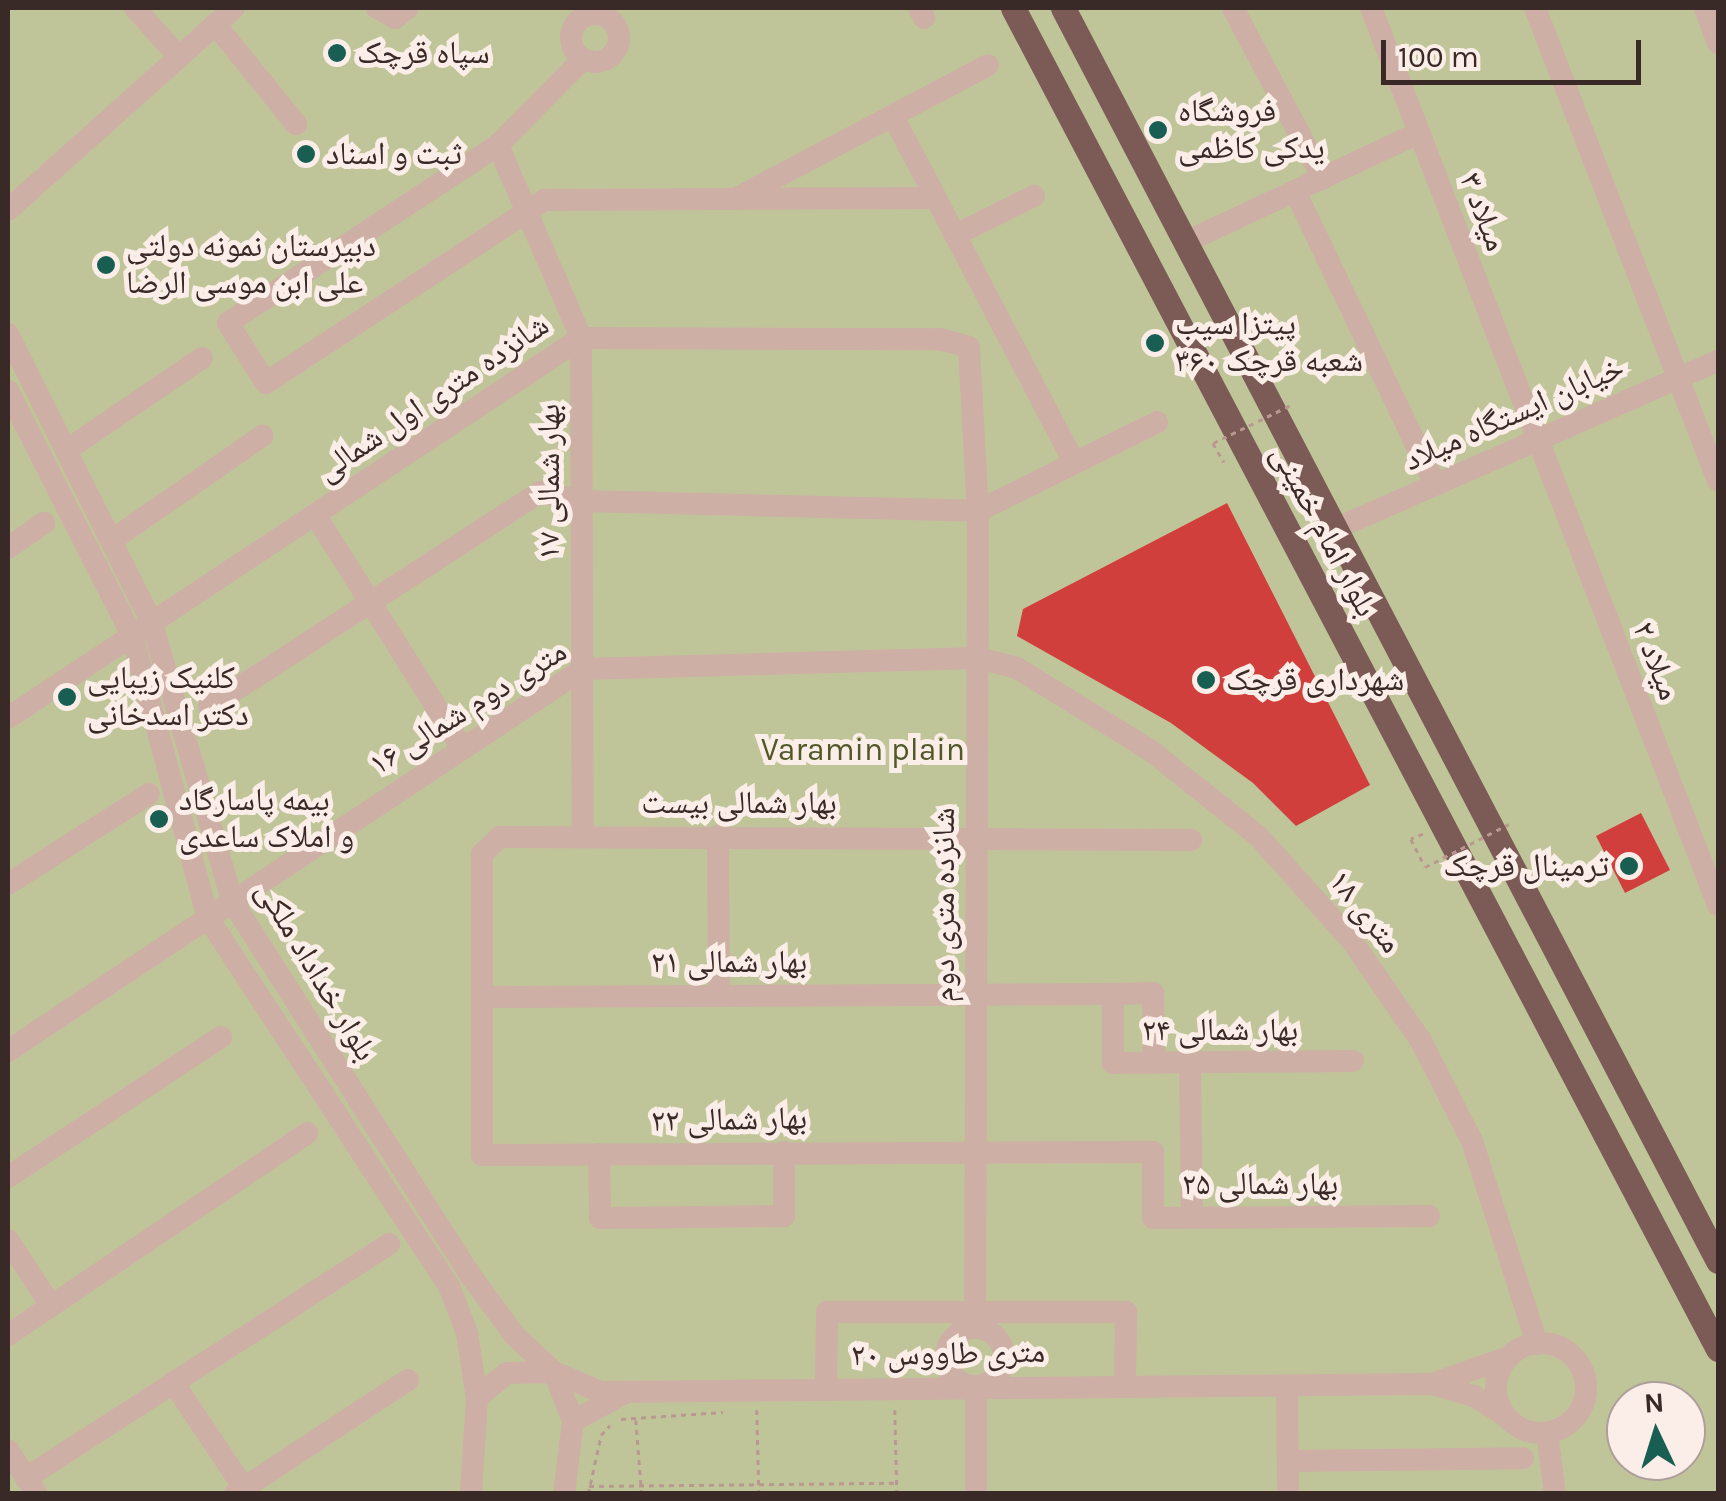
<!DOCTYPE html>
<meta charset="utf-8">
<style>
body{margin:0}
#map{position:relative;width:1726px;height:1501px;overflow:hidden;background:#f4e2db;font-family:Karla,"Noto Naskh Arabic",sans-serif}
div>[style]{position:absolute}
.green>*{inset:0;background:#c0c599}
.building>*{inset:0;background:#d13f3c}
.path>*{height:2.5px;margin-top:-1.25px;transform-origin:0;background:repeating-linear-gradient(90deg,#b9988f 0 5px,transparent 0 10px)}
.minor>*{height:22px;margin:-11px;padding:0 11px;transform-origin:11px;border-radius:11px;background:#cdafa5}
.minor>.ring{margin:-11px;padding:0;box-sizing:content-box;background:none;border:22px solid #cdafa5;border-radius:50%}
.major>*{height:25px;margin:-12.5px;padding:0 12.5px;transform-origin:12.5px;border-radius:12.5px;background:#7c5b57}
.path-bridge>*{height:2.5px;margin-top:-1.25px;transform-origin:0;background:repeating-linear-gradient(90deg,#b9988f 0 5px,transparent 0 10px)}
.dots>*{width:28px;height:28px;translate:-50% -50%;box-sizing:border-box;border:5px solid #fbeee8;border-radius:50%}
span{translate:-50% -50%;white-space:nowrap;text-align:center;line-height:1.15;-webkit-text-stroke:10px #fbeee8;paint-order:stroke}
.poi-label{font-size:32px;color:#392927}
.left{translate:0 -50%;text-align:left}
.right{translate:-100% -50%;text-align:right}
.street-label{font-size:32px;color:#392927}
.park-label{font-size:32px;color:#525929}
.frame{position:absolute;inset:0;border:10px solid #392927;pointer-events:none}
.north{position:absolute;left:1606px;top:1381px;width:100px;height:100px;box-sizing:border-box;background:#fbeee8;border:2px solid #ad9f9b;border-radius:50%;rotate:356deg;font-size:28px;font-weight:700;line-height:40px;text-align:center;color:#392927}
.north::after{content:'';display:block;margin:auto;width:35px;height:45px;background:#195e53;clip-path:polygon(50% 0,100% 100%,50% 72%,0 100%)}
.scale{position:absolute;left:1381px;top:40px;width:260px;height:45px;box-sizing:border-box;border:5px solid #392927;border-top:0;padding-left:12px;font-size:30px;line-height:35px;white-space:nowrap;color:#392927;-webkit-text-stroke:8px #fbeee8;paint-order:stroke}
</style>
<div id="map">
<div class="green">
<div style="clip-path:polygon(evenodd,8px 8px,1718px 8px,1718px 1493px,8px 1494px,8px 8px,1626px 1401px,1686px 1401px,1686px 1461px,1626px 1461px,1626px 1401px)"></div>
</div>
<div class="building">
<div style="clip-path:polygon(1227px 503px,1370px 785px,1296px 826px,1253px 783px,1171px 723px,1017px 636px,1023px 609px)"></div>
<div style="clip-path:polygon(1641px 813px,1670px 870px,1625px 893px,1596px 836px)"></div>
</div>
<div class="path">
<div style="left:1213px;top:443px;width:22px;rotate:60deg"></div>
<div style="left:1423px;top:834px;width:13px;rotate:157deg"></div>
<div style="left:1411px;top:839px;width:31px;rotate:63deg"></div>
<div style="left:757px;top:1410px;width:84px;rotate:88.6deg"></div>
<div style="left:895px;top:1410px;width:84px;rotate:88.6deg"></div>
<div style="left:621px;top:1419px;width:102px;rotate:-3.9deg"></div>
<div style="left:636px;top:1420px;width:74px;rotate:85.4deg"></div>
<div style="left:589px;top:1486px;width:308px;rotate:-0.6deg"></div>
<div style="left:588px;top:1494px;width:60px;rotate:-77.6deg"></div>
<div style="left:601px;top:1435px;width:13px;rotate:-48deg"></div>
</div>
<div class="minor">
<div style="left:135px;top:8px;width:66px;rotate:48.1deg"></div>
<div style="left:377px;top:8px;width:21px;rotate:29deg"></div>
<div style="left:395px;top:18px;width:16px;rotate:-40deg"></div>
<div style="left:919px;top:8px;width:11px;rotate:63deg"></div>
<div style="left:1233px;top:8px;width:193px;rotate:62.2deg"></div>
<div style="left:1371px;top:8px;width:962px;rotate:68.85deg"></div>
<div style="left:1535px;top:8px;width:507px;rotate:68.85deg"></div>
<div style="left:1705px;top:8px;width:37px;rotate:70deg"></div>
<div class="ring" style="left:571px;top:14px;width:26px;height:26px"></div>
<div style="left:215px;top:24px;width:129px;rotate:51deg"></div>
<div style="left:583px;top:59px;width:121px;rotate:134.7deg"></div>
<div style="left:498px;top:145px;width:323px;rotate:146.6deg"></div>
<div style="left:228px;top:323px;width:71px;rotate:57.7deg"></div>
<div style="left:266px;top:383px;width:334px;rotate:-33.3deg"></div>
<div style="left:545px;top:200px;width:391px;rotate:-0.3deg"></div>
<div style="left:894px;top:118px;width:389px;rotate:62.4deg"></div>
<div style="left:498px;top:145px;width:210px;rotate:66.7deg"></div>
<div style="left:581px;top:338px;width:498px;rotate:89.8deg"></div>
<div style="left:1295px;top:191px;width:323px;rotate:64.5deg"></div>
<div style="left:735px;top:199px;width:286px;rotate:-27.9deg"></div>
<div style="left:8px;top:210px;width:303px;rotate:-41.8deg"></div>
<div style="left:955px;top:235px;width:88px;rotate:-26.3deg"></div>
<div style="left:1188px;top:241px;width:255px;rotate:-25.1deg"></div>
<div style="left:8px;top:334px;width:323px;rotate:63.5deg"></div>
<div style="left:152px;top:623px;width:289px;rotate:73.9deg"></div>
<div style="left:232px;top:901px;width:445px;rotate:57.5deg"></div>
<div style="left:471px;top:1276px;width:74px;rotate:53.7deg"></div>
<div style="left:515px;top:1336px;width:53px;rotate:42.7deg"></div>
<div style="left:554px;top:1372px;width:53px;rotate:68.8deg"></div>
<div style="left:573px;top:1421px;width:74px;rotate:97deg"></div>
<div style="left:8px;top:391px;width:274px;rotate:63.1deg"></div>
<div style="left:132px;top:635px;width:293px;rotate:75deg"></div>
<div style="left:208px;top:918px;width:440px;rotate:56.8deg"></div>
<div style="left:449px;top:1286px;width:50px;rotate:69deg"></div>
<div style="left:467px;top:1333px;width:66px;rotate:81.3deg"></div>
<div style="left:477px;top:1398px;width:96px;rotate:93.6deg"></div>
<div style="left:67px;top:450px;width:163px;rotate:-34.3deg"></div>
<div style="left:316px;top:516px;width:271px;rotate:57.8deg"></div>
<div style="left:1337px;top:528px;width:416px;rotate:-23.7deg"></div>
<div style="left:112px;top:540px;width:183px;rotate:-34.7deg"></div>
<div style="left:8px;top:548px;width:44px;rotate:-34.8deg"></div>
<div style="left:209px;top:707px;width:395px;rotate:-33deg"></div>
<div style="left:540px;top:492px;width:43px;rotate:12.1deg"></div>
<div style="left:582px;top:501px;width:396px;rotate:1.4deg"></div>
<div style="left:978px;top:511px;width:200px;rotate:-26.4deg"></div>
<div style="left:8px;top:718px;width:688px;rotate:-33.55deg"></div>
<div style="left:581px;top:338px;width:359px;rotate:0.2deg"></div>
<div style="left:940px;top:339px;width:30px;rotate:15deg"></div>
<div style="left:969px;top:347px;width:164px;rotate:86.9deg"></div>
<div style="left:978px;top:511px;width:817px;rotate:90.21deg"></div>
<div style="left:718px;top:836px;width:159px;rotate:89.6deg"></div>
<div style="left:1191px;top:840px;width:691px;rotate:-179.75deg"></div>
<div style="left:500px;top:837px;width:25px;rotate:137deg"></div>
<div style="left:482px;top:854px;width:301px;rotate:90deg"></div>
<div style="left:482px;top:1155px;width:671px;rotate:-0.26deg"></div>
<div style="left:1153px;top:1152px;width:66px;rotate:90deg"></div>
<div style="left:1153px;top:1218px;width:276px;rotate:-0.4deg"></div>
<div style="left:8px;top:884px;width:167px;rotate:-32.6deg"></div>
<div style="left:1113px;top:994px;width:40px;rotate:-1.4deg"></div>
<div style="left:1153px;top:993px;width:70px;rotate:89.2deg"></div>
<div style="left:482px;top:997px;width:631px;rotate:-0.27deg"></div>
<div style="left:1113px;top:994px;width:69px;rotate:90deg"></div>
<div style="left:1113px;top:1063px;width:240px;rotate:-0.5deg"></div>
<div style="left:8px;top:1051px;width:690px;rotate:-33.6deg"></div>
<div style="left:583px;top:669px;width:395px;rotate:-1.6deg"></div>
<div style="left:978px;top:658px;width:40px;rotate:14.4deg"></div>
<div style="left:1017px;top:668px;width:156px;rotate:31.7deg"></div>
<div style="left:1150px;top:750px;width:139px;rotate:38.6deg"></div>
<div style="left:1259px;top:837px;width:140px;rotate:48.2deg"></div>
<div style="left:1352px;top:941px;width:121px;rotate:55.4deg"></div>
<div style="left:1421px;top:1041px;width:112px;rotate:63deg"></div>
<div style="left:1472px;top:1141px;width:213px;rotate:72.2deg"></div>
<div style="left:1190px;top:1062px;width:155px;rotate:89.3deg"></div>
<div style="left:599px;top:1154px;width:64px;rotate:89.1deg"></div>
<div style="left:600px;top:1218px;width:184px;rotate:-0.6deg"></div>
<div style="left:784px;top:1216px;width:64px;rotate:-90deg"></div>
<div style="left:8px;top:1177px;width:255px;rotate:-33.3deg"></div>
<div style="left:8px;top:1240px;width:79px;rotate:56.9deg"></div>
<div class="ring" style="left:946px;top:1328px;width:36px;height:36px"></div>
<div style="left:8px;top:1335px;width:361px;rotate:-34deg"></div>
<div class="ring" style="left:1496px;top:1343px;width:68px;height:68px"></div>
<div style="left:173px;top:1382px;width:128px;rotate:56.2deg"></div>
<div style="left:1435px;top:1385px;width:41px;rotate:15.8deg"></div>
<div style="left:1474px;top:1396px;width:36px;rotate:32deg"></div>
<div style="left:976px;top:1386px;width:108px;rotate:90deg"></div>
<div style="left:1287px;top:1386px;width:108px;rotate:89.5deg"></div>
<div style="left:826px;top:1387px;width:75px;rotate:-89.2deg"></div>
<div style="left:827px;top:1312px;width:299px"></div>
<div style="left:1126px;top:1312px;width:72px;rotate:90.8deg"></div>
<div style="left:477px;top:1398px;width:39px;rotate:-40deg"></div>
<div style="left:507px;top:1373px;width:47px;rotate:-1.2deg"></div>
<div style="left:554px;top:1372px;width:51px;rotate:23.1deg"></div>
<div style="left:601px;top:1392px;width:831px;rotate:-0.55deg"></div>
<div style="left:1432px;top:1384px;width:82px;rotate:-19.3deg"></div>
<div style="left:573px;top:1421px;width:59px;rotate:-28.3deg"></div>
<div style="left:1547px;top:1433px;width:62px;rotate:82.5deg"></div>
<div style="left:8px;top:1450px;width:53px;rotate:56.6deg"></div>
<div style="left:1288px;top:1461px;width:235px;rotate:-0.7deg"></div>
<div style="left:26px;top:1478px;width:432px;rotate:-32.8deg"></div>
<div style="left:235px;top:1494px;width:207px;rotate:-33.4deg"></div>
</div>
<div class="major">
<div style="left:1013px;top:8px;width:1515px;rotate:62.27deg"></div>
<div style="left:1063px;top:8px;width:1414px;rotate:62.4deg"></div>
</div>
<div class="path-bridge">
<div style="left:1213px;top:443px;width:89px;rotate:-26deg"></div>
<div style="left:1425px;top:867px;width:94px;rotate:-27.1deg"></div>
</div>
<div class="dots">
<div style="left:337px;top:53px;background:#195e53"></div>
<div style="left:1158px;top:130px;background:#195e53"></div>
<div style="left:306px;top:154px;background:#195e53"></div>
<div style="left:106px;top:265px;background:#195e53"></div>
<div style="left:1155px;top:343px;background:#195e53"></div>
<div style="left:1206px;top:680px;background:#195e53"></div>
<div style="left:67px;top:697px;background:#195e53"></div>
<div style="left:159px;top:819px;background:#195e53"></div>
<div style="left:1629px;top:866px;background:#195e53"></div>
</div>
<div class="poi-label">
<span class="left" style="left:357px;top:53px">سپاه قرچک</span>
<span class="left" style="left:1178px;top:130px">فروشگاه<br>یدکی کاظمی</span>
<span class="left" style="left:326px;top:154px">ثبت و اسناد</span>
<span class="left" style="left:126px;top:265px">دبیرستان نمونه دولتی<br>علی ابن موسی الرضا</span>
<span class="left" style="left:1175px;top:343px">پیتزا سیب<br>۳۶۰ شعبه قرچک</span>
<span class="left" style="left:87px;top:697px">کلنیک زیبایی<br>دکتر اسدخانی</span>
<span class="left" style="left:1226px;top:680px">شهرداری قرچک</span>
<span class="left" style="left:179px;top:819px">بیمه پاسارگاد<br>و املاک ساعدی</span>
<span class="right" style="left:1609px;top:866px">ترمینال قرچک</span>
</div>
<div class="street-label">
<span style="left:1483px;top:212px;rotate:69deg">میلاد ۳</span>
<span style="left:433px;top:398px;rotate:-34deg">شانزده متری اول شمالی</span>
<span style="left:1514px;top:414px;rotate:-24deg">خیابان ایستگاه میلاد</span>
<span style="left:549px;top:482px;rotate:-90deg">بهار شمالی ۱۷</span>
<span style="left:1324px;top:531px;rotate:62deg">بلوار امام خمینی</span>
<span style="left:1656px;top:661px;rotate:69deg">میلاد ۲</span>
<span style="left:468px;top:708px;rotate:-32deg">۱۶ متری دوم شمالی</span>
<span style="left:739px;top:803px">بهار شمالی بیست</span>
<span style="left:944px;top:905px;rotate:-90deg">شانزده متری دوم</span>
<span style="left:1365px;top:912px;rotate:51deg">۱۸ متری</span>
<span style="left:729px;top:962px">بهار شمالی ۲۱</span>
<span style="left:316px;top:971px;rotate:59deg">بلوار خداداد ملکی</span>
<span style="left:1220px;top:1030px">بهار شمالی ۲۴</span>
<span style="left:729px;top:1120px;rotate:-1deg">بهار شمالی ۲۲</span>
<span style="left:1260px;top:1184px">بهار شمالی ۲۵</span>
<span style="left:948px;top:1354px;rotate:-1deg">۲۰ متری طاووس</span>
</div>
<div class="park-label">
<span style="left:863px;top:750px">Varamin plain</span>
</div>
<div class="frame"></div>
<div class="north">N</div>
<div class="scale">100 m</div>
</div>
